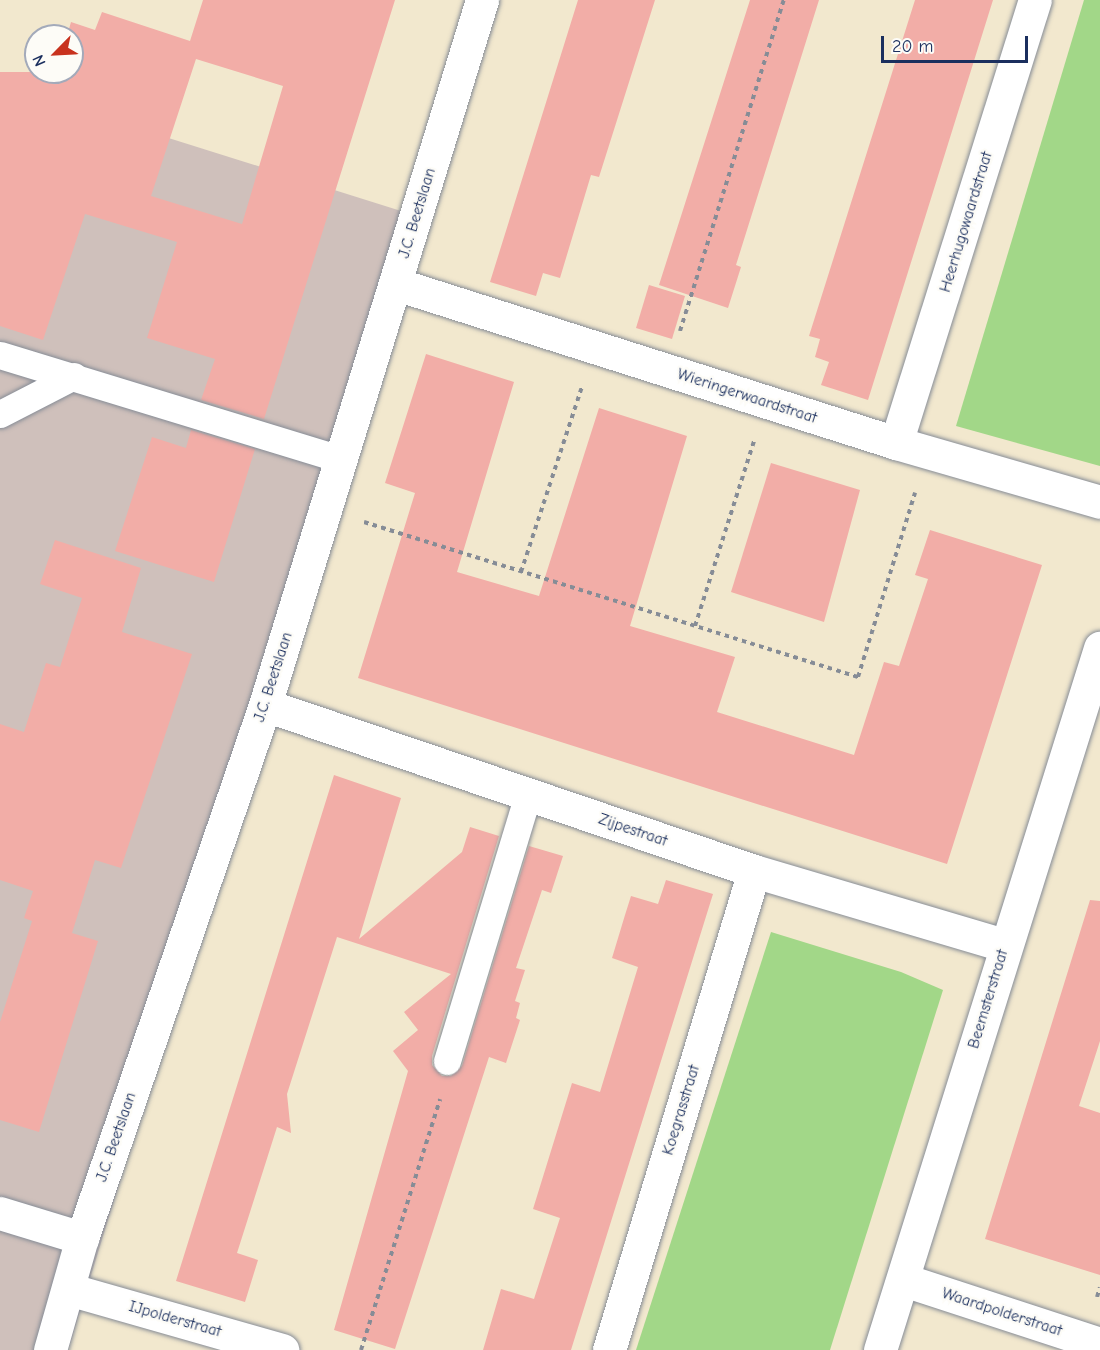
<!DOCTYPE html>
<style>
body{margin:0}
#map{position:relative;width:1100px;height:1350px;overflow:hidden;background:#f2e8ce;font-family:"Comic Neue",sans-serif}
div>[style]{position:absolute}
.industrial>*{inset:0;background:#cfc0bb}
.green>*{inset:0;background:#a2d788}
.building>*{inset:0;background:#f2ada7}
.path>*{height:4px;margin-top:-2px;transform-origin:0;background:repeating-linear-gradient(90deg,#868c96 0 4.5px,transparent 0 9px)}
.roads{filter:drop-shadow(0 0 2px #868c96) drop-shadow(0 0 2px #868c96)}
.service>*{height:27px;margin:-13.5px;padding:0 13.5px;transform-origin:13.5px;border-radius:13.5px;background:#fff}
.minor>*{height:33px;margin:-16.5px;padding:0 16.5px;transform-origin:16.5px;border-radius:16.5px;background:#fff}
span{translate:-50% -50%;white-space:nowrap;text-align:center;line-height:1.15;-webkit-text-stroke:5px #fdfcf7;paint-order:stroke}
.street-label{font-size:16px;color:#1b2f5e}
.north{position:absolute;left:24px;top:24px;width:60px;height:60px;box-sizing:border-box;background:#fdfcf7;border:2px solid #a3aaba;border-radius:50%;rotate:246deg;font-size:16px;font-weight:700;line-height:24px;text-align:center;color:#1b2f5e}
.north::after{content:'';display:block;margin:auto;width:21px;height:27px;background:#c8321e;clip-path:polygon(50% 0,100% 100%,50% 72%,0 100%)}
.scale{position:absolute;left:881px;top:36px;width:147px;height:27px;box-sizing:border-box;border:3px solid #1b2f5e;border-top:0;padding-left:8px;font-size:18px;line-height:21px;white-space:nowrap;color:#1b2f5e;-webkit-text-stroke:4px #fdfcf7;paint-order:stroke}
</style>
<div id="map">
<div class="industrial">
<div style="clip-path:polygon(0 85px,417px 216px,68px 1350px,0 1350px)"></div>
</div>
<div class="green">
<div style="clip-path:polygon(1084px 0,1100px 0,1100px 466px,956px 426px)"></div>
<div style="clip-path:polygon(771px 932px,901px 972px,943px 990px,830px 1350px,636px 1350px)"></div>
</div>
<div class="building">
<div style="clip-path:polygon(evenodd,203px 0,395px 0,264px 419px,201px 400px,215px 359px,147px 338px,177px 242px,85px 214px,43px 340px,0 326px,0 72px,72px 72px,72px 36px,67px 36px,71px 22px,95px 30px,102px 12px,190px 41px,203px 0,196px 59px,283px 86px,242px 224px,151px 196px,196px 59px)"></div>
<div style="clip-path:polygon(578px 0,655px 0,599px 177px,591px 175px,560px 278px,543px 273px,536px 296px,490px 282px)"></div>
<div style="clip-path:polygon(750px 0,819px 0,736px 265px,741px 267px,728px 308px,659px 285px)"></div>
<div style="clip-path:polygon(915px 0,993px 0,868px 400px,821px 385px,829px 362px,815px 357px,820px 339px,809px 336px)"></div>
<div style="clip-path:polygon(649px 285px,685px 296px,672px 339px,636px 328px)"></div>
<div style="clip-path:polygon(426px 354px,514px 382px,457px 572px,539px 596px,599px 408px,687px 436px,630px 626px,735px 657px,717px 712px,854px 755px,884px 662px,899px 666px,928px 579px,915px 575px,930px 530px,1042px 565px,947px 864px,358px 678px,415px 493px,385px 483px)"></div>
<div style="clip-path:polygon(191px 430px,255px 449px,214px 582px,115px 551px,152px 437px,186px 448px)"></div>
<div style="clip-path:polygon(771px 463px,860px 490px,824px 622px,731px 592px)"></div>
<div style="clip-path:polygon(55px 540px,141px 568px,122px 632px,192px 654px,121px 868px,95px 860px,72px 933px,98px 941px,39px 1132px,0 1120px,0 1022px,32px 921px,24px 918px,33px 891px,0 880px,0 724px,24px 732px,46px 663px,60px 667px,82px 598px,40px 584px)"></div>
<div style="clip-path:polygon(334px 775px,401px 798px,359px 939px,462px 852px,470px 827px,499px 836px,432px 1056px,432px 1065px,442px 1076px,451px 1076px,462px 1066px,529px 846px,563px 856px,551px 893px,542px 890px,516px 968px,525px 970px,515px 1001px,520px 1003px,516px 1018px,520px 1020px,506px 1063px,489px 1057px,395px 1349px,334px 1330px,408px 1071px,393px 1051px,418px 1030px,404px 1012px,451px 974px,337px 937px,287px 1094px,291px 1133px,277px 1127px,237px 1253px,258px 1260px,245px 1302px,176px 1281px)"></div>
<div style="clip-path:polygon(666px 880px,713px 894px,571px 1350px,483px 1350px,501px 1289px,534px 1299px,560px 1218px,533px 1209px,572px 1083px,600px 1092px,638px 967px,612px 958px,625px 915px,631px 896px,658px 904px)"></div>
<div style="clip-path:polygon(1090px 900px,1100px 901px,1100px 1041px,1079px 1106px,1100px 1113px,1100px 1275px,985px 1239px)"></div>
</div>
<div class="path">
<div style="left:680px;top:331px;width:347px;rotate:-72.6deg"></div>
<div style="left:364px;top:522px;width:518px;rotate:17.42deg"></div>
<div style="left:858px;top:677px;width:193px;rotate:-72.8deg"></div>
<div style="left:521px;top:572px;width:195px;rotate:-71.8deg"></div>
<div style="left:695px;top:626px;width:194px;rotate:-72.3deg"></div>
<div style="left:1097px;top:1297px;width:10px;rotate:-73deg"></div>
<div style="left:361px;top:1350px;width:263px;rotate:-72.5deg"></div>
</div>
<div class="roads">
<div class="service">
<div style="left:0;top:355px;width:357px;rotate:17deg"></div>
<div style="left:0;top:414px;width:83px;rotate:-27.2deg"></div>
<div style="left:447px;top:1061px;width:279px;rotate:-73.1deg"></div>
</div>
<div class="minor">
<div style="left:396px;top:284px;width:525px;rotate:17.64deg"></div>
<div style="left:896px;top:443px;width:212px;rotate:16.1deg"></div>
<div style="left:896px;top:443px;width:464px;rotate:-72.6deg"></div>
<div style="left:265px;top:705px;width:516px;rotate:18.75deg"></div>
<div style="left:754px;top:871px;width:261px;rotate:16.5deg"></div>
<div style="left:0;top:1213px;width:86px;rotate:17deg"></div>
<div style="left:904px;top:1280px;width:206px;rotate:18.1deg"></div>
<div style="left:68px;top:1289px;width:223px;rotate:15.9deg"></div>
<div style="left:50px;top:1350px;width:116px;rotate:-74.1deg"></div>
<div style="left:82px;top:1238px;width:564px;rotate:-71.05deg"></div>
<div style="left:265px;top:705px;width:738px;rotate:-72.89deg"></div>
<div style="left:609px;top:1350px;width:500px;rotate:-73.16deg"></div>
<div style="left:880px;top:1350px;width:736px;rotate:-72.6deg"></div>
</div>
</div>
<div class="street-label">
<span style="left:417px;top:213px;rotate:-73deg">J.C. Beetslaan</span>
<span style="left:966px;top:222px;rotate:-73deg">Heerhugowaardstraat</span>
<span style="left:747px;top:396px;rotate:18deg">Wieringerwaardstraat</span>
<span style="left:273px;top:677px;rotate:-72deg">J.C. Beetslaan</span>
<span style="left:633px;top:830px;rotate:19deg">Zijpestraat</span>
<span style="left:988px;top:999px;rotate:-73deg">Beemsterstraat</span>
<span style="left:681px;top:1110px;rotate:-73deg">Koegrasstraat</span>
<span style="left:116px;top:1137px;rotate:-71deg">J.C. Beetslaan</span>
<span style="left:1002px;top:1312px;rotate:18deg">Waardpolderstraat</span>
<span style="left:175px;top:1319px;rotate:16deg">IJpolderstraat</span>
</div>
<div class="north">N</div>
<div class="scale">20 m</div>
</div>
